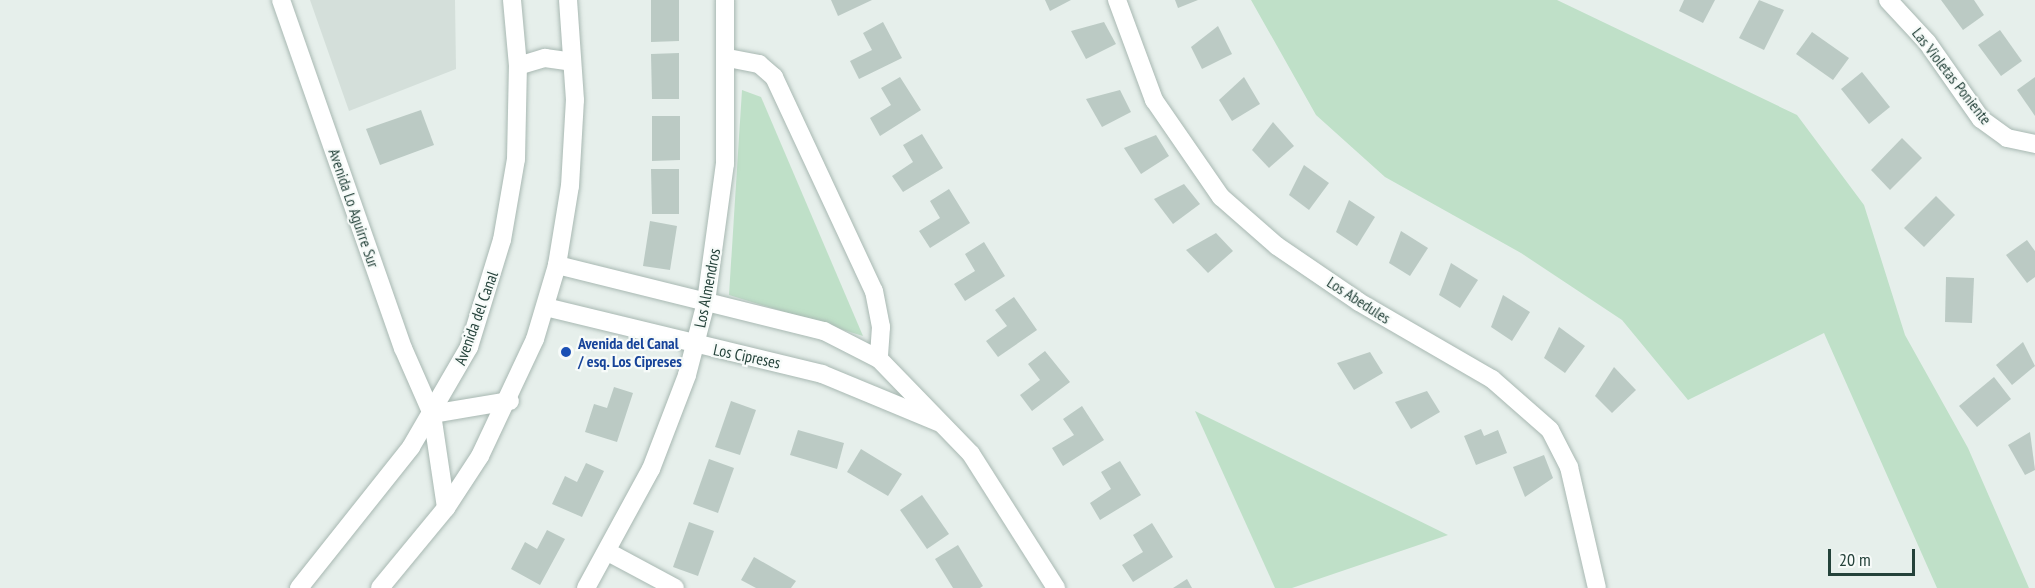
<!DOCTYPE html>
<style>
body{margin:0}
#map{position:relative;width:2035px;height:588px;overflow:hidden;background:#e6efeb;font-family:"PT Sans Narrow",sans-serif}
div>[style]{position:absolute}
.built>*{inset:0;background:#d4dfda}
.green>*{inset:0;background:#bfe0c8}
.building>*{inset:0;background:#bbcac4}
.roads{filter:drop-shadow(0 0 2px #a8b8b2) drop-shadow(0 0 2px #a8b8b2)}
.minor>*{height:18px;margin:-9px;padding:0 9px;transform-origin:9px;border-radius:9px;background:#fff}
.dots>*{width:16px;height:16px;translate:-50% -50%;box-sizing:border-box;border:3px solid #f7fbf9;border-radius:50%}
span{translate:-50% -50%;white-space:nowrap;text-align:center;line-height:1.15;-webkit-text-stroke:4.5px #f7fbf9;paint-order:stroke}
.street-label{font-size:16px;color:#24423a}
.transit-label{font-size:16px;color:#164399;font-weight:700}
.left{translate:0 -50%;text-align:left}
.scale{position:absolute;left:1828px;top:549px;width:87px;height:27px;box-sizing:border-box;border:3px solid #24423a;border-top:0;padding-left:8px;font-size:18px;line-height:21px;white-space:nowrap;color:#24423a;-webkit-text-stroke:4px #f7fbf9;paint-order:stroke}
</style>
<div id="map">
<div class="built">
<div style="clip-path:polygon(310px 0,455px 0,456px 69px,349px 111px)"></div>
</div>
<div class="green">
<div style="clip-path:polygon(1251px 0,1557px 0,1797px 115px,1864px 205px,1905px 335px,1968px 448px,2029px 588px,1937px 588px,1824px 333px,1688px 400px,1622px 320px,1521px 253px,1385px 177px,1316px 115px)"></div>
<div style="clip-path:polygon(742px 90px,761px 97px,863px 336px,729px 295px)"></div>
<div style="clip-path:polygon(1195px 411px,1448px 535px,1292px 588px,1275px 588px)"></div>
</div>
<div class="building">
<div style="clip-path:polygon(651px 0,679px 0,679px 41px,651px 42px)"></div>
<div style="clip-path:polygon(831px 0,872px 0,838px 16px)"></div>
<div style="clip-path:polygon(1045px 0,1071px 0,1050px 11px)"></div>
<div style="clip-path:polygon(1175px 0,1198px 0,1178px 8px)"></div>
<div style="clip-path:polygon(1684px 0,1715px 0,1703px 23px,1679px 11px)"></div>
<div style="clip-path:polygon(1759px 0,1784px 10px,1764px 50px,1739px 38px)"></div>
<div style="clip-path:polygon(1941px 0,1974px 0,1984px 15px,1963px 30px)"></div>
<div style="clip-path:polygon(883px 22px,902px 58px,859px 79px,850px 61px,872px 50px,863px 33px)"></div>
<div style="clip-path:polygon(1104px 22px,1116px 44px,1086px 59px,1071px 31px)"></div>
<div style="clip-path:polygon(1218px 26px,1232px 54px,1202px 69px,1191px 47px)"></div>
<div style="clip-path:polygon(2000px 30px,2022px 61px,2001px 76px,1978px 45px)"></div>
<div style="clip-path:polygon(1812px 32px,1849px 58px,1833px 80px,1796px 54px)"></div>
<div style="clip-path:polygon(679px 53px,679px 99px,652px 99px,651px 54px)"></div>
<div style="clip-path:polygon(1862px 72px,1890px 107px,1869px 124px,1841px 89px)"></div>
<div style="clip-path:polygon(900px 77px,921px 110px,880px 136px,870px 118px,891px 105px,881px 88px)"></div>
<div style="clip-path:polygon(1244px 77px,1260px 104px,1232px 121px,1219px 100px)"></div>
<div style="clip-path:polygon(2035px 77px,2035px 116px,2017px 90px)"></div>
<div style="clip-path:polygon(1120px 90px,1131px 112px,1102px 127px,1086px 99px)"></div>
<div style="clip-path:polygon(421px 110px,434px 145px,380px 165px,366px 129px)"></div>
<div style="clip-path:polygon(652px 116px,680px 116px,680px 160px,652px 161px)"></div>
<div style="clip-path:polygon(1273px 122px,1294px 146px,1269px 168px,1252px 150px)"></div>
<div style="clip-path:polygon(922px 134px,943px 168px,903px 192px,892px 176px,913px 162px,903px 145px)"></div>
<div style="clip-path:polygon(1156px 135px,1169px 156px,1141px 174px,1124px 148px)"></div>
<div style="clip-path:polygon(1902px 138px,1922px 158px,1890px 190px,1871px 170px)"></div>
<div style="clip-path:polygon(1304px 165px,1329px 183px,1309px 210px,1289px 195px)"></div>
<div style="clip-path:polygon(651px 169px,679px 169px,679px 214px,652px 214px)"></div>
<div style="clip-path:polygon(1184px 184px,1200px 204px,1173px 224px,1154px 199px)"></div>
<div style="clip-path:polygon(949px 189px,970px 223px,930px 248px,919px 231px,940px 218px,930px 201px)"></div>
<div style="clip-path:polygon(1936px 196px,1955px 215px,1924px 247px,1904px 228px)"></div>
<div style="clip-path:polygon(1349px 200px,1375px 217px,1357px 246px,1336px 232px)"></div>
<div style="clip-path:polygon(650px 221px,677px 226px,670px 270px,643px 266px)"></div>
<div style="clip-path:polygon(1401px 231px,1428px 248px,1410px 276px,1389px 263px)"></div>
<div style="clip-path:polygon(1216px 233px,1233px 251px,1208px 273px,1186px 250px)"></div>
<div style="clip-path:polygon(2027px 240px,2035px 251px,2035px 277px,2027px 283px,2006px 255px)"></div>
<div style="clip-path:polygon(984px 242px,1005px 276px,965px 301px,954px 284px,975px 271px,965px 254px)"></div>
<div style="clip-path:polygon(1451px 263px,1478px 280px,1460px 308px,1439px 295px)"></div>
<div style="clip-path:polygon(1946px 277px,1974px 278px,1972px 323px,1945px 322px)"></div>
<div style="clip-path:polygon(1503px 295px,1530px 312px,1512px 341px,1491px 327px)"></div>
<div style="clip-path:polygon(1014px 297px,1037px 330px,998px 357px,986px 341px,1007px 326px,995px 310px)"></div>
<div style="clip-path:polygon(1559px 327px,1585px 346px,1565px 373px,1544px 358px)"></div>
<div style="clip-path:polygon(2023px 342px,2035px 366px,2012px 385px,1996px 365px)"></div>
<div style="clip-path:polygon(1045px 351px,1070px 382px,1032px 411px,1020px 395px,1040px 380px,1028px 364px)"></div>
<div style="clip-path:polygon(1370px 352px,1383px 373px,1354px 390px,1337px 363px)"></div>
<div style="clip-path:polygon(1614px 367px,1636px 390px,1612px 413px,1595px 396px)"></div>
<div style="clip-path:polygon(1994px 377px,2011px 399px,1977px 427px,1959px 406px)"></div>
<div style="clip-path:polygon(614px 387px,633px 393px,617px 442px,585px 432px,594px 404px,607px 408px)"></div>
<div style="clip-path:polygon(1427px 391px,1440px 412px,1411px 429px,1395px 402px)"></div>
<div style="clip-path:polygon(731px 401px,756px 410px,740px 455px,715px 447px)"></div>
<div style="clip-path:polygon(1082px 406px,1104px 440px,1063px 466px,1052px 448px,1074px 435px,1063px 419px)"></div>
<div style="clip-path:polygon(1481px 429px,1484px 436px,1498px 430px,1507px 453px,1476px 465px,1464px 436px)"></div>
<div style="clip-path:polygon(798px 430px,844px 443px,837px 469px,790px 455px)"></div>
<div style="clip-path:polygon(2030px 432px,2035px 470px,2025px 475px,2008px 445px)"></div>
<div style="clip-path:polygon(861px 449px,902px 474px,888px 496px,847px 472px)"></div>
<div style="clip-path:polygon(1544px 455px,1553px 478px,1525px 497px,1513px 467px)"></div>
<div style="clip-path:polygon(709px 459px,734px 468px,718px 513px,693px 504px)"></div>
<div style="clip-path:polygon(1120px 461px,1141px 495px,1100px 520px,1090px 503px,1111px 489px,1101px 472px)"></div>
<div style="clip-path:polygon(586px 463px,604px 471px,582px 517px,552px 504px,565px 476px,577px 482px)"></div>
<div style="clip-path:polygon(922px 495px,949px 534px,927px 549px,900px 510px)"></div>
<div style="clip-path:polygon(689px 522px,714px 531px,698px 576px,673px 567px)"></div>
<div style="clip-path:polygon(1152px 523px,1173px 557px,1133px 582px,1122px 565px,1143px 552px,1133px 535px)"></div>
<div style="clip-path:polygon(547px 530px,565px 539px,540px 585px,511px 569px,525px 542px,537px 549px)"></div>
<div style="clip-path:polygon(958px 545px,983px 586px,980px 588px,953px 588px,935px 559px)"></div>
<div style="clip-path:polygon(754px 557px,796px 581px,791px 588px,756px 588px,741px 580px)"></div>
<div style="clip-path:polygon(1187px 579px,1192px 588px,1173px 588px)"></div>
</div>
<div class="roads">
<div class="minor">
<div style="left:281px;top:0;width:369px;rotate:70.7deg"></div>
<div style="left:403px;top:348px;width:72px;rotate:66.3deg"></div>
<div style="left:432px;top:414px;width:95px;rotate:81.5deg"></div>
<div style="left:1117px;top:0;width:107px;rotate:69.7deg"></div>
<div style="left:1154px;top:100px;width:118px;rotate:55.4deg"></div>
<div style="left:1221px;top:197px;width:74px;rotate:41.2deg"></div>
<div style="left:1277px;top:246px;width:99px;rotate:34.3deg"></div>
<div style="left:1359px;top:302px;width:154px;rotate:30.1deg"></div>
<div style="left:1492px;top:379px;width:77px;rotate:41.3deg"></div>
<div style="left:1550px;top:430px;width:42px;rotate:62.8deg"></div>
<div style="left:1569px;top:467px;width:124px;rotate:77deg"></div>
<div style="left:1888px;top:0;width:57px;rotate:47.1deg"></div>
<div style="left:1927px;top:42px;width:94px;rotate:55deg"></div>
<div style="left:1981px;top:119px;width:32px;rotate:36deg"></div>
<div style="left:2007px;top:138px;width:29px;rotate:12deg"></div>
<div style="left:728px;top:58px;width:32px;rotate:11deg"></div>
<div style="left:759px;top:64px;width:20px;rotate:41deg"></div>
<div style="left:774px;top:77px;width:236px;rotate:65deg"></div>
<div style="left:874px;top:291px;width:37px;rotate:79deg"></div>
<div style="left:881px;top:327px;width:32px;rotate:94deg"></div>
<div style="left:518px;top:66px;width:28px;rotate:-17deg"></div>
<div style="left:545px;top:58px;width:27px;rotate:8deg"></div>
<div style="left:557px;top:265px;width:275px;rotate:13.9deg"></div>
<div style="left:824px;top:331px;width:62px;rotate:27deg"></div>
<div style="left:879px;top:359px;width:132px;rotate:45.9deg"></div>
<div style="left:971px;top:454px;width:159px;rotate:57.6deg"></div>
<div style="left:546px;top:307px;width:284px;rotate:13.6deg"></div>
<div style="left:822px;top:374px;width:126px;rotate:22.5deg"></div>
<div style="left:432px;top:414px;width:79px;rotate:-9.5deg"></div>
<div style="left:608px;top:552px;width:76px;rotate:28.2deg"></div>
<div style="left:299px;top:588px;width:180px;rotate:-51.5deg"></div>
<div style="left:411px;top:447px;width:116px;rotate:-59.9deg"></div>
<div style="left:469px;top:347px;width:112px;rotate:-72.9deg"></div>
<div style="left:502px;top:240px;width:82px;rotate:-80.2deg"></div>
<div style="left:516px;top:159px;width:93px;rotate:-88.8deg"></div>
<div style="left:518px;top:66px;width:66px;rotate:-95.2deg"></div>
<div style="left:380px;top:588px;width:104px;rotate:-50.5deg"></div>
<div style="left:446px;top:508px;width:62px;rotate:-56.8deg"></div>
<div style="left:480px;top:456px;width:129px;rotate:-64.8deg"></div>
<div style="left:535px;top:339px;width:77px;rotate:-73.4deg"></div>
<div style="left:557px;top:265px;width:80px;rotate:-80.7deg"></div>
<div style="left:570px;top:186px;width:86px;rotate:-86.7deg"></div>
<div style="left:575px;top:100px;width:100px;rotate:-94deg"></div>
<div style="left:586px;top:588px;width:136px;rotate:-61.4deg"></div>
<div style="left:651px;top:469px;width:101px;rotate:-69deg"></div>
<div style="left:687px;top:375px;width:75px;rotate:-75.4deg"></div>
<div style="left:706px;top:302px;width:139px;rotate:-82.2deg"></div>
<div style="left:725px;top:164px;width:164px;rotate:-90deg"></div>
</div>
</div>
<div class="dots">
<div style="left:566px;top:352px;background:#1a4fb4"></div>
</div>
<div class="street-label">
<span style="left:1952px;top:76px;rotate:52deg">Las Violetas Poniente</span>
<span style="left:354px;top:208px;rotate:71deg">Avenida Lo Aguirre Sur</span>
<span style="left:707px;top:288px;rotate:-79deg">Los Almendros</span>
<span style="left:1359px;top:300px;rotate:33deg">Los Abedules</span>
<span style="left:476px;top:318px;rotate:-70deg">Avenida del Canal</span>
<span style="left:747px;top:356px;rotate:12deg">Los Cipreses</span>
</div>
<div class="transit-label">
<span class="left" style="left:578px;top:352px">Avenida del Canal<br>/ esq. Los Cipreses</span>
</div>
<div class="scale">20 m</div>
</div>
